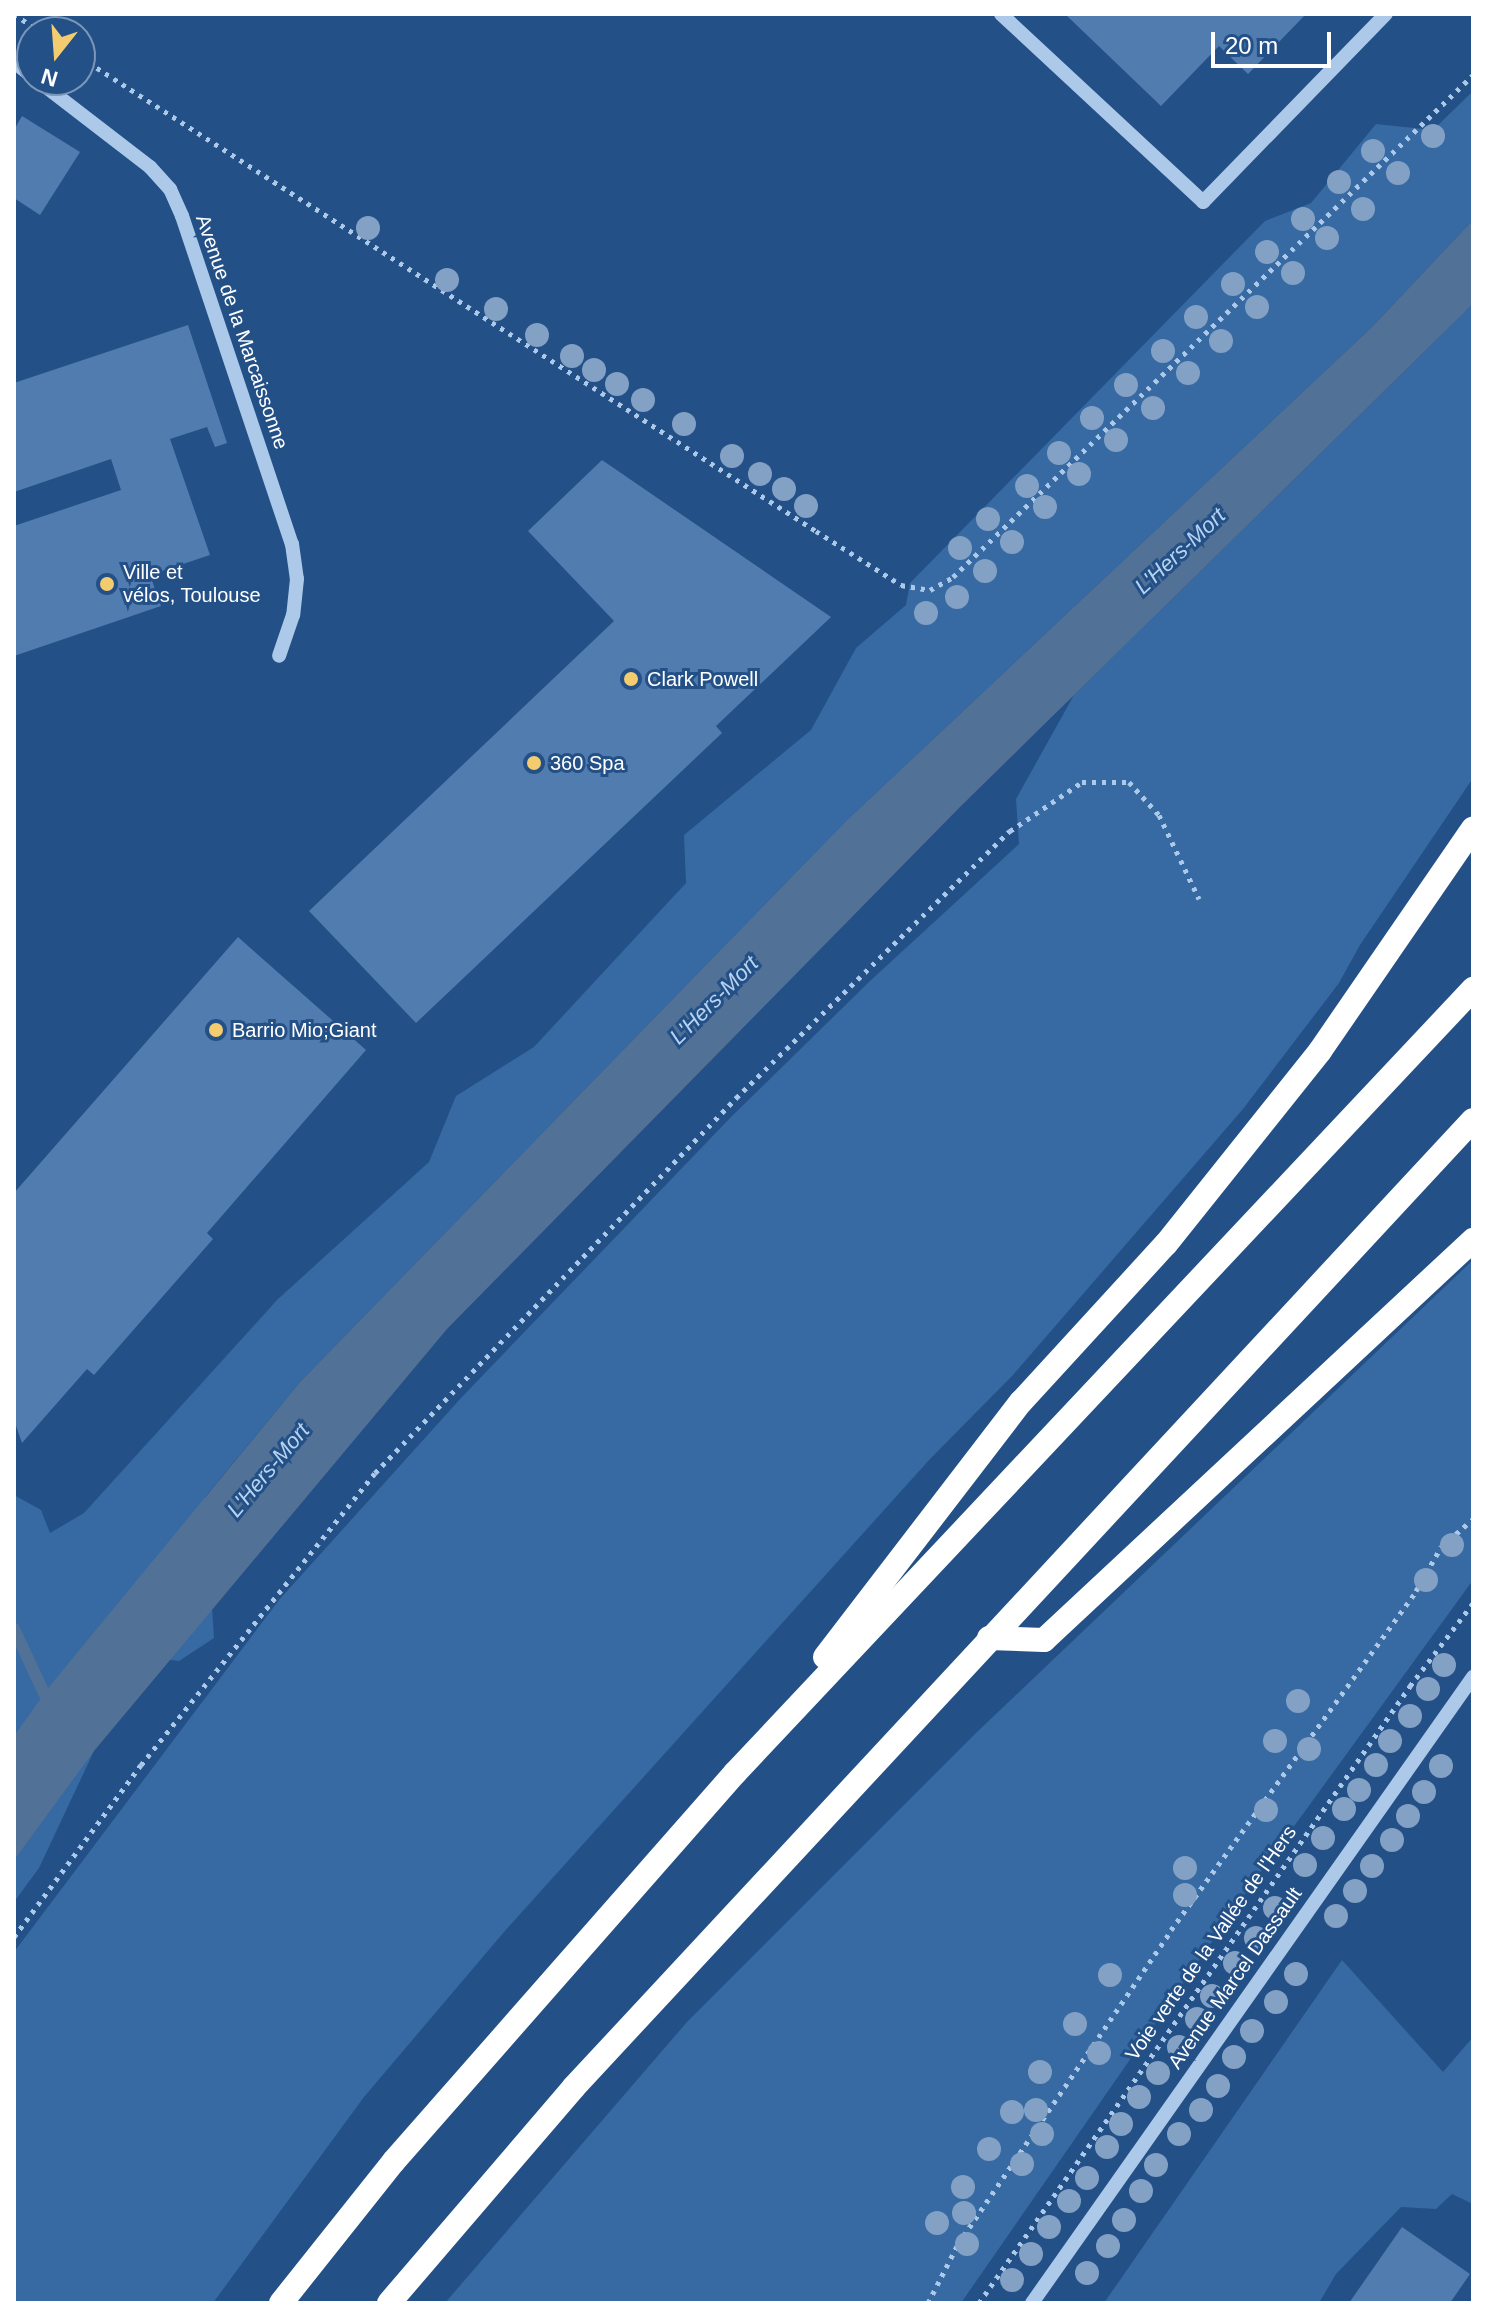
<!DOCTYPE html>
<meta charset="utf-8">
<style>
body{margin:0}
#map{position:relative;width:1487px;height:2317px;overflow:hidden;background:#235086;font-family:Arial,sans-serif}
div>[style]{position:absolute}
.green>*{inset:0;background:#376aa2}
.water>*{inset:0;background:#517197}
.stream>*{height:12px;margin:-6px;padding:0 6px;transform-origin:6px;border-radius:6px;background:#517197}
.building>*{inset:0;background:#507cb0}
.path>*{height:5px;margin-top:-2.5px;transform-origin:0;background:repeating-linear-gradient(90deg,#adc9e9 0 4px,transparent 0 10px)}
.minor>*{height:14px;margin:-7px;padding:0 7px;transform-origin:7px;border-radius:7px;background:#adc9e9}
.highway>*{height:24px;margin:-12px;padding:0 12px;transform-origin:12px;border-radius:12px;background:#fff}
.trees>*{width:24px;height:24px;margin:-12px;border-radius:50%;background:#83a1c4}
.dots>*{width:22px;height:22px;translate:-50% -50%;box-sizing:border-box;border:4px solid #235086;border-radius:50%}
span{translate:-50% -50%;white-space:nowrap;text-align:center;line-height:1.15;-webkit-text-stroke:6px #235086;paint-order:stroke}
.street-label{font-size:20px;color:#fff}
.poi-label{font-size:20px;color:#fff}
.left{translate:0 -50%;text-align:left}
.water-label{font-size:22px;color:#b8d3f0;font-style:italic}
.frame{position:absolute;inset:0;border:16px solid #fff;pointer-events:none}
.north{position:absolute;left:16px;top:16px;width:80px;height:80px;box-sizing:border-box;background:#235086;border:2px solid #7b96b6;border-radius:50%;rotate:197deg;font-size:22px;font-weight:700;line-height:32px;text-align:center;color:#fff}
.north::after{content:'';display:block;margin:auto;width:28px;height:36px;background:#f4cc70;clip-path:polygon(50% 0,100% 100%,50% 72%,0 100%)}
.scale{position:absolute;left:1211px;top:32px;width:120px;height:36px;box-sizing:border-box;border:4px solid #fff;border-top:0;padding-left:10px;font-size:24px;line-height:28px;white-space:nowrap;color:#fff;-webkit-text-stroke:6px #235086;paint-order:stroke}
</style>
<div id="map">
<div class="green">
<div style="clip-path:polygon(1473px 91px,1473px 220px,1372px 327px,846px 821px,300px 1382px,205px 1497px,214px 1638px,179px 1661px,91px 1650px,94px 1751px,39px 1868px,14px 1902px,14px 1495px,41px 1510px,50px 1533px,84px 1513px,277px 1300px,429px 1162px,456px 1096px,534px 1047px,686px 883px,684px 835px,811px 730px,856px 648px,906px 605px,910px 583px,1265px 221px,1311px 203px,1376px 124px,1433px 130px)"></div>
<div style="clip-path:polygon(1473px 304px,1473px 778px,1360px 945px,1339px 983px,1243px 1109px,1013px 1375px,930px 1459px,504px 1932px,364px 2097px,213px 2303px,14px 2303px,14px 1952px,279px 1600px,461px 1398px,731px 1117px,870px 981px,1019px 844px,1016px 799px,1074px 695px)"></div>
<div style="clip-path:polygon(1473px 1260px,1473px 1580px,1247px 1891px,961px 2303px,445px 2303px,687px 2022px,977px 1732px)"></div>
<div style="clip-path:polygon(1342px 1960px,1443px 2072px,1473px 2037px,1473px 2204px,1452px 2194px,1436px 2209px,1401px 2207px,1336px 2274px,1319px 2303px,1104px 2303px)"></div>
</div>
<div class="water">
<div style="clip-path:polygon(1473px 220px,1473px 304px,960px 807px,447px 1329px,94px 1751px,14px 1860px,14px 1736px,49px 1687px,300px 1382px,846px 821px,1372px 327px)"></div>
</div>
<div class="stream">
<div style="left:14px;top:1629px;width:85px;rotate:64.9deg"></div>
</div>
<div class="building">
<div style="clip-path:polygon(1065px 14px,1306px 14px,1248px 74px,1219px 46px,1161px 106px)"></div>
<div style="clip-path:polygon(22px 116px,80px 152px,40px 215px,14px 198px,14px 130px)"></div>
<div style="clip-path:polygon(188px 325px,227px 443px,215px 447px,207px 427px,170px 439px,210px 555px,150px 575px,161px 606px,14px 656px,14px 526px,121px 490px,111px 459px,14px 492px,14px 383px)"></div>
<div style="clip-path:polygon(602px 460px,831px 617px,716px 726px,722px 733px,416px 1023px,309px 911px,614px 621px,528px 531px)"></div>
<div style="clip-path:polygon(238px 937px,366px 1050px,207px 1233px,213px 1239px,94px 1375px,87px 1369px,22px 1443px,14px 1420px,14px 1193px)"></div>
<div style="clip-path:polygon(1402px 2227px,1470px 2274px,1450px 2303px,1349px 2303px)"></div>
</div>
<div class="path">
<div style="left:14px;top:14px;width:32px;rotate:34deg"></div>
<div style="left:80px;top:57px;width:875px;rotate:32.78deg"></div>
<div style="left:816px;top:531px;width:101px;rotate:32.4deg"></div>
<div style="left:901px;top:585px;width:29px;rotate:10deg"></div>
<div style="left:930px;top:590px;width:26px;rotate:-29deg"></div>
<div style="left:953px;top:577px;width:723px;rotate:-43.99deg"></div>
<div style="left:14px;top:1937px;width:214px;rotate:-53.6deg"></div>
<div style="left:141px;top:1765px;width:374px;rotate:-51.3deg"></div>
<div style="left:375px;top:1473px;width:521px;rotate:-46.09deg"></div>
<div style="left:736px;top:1098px;width:383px;rotate:-44.3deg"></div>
<div style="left:1010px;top:831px;width:87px;rotate:-34.2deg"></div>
<div style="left:1082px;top:782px;width:47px"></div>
<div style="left:1129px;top:782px;width:45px;rotate:47.7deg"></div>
<div style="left:1159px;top:815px;width:93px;rotate:64.5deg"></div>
<div style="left:928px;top:2303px;width:66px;rotate:-63deg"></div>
<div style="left:958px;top:2244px;width:379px;rotate:-55.8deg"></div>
<div style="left:1171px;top:1930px;width:418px;rotate:-54.1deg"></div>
<div style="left:1416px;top:1591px;width:51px;rotate:-60.4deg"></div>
<div style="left:1441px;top:1547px;width:43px;rotate:-41.2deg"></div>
<div style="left:979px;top:2303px;width:753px;rotate:-55.06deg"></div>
<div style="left:1410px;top:1686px;width:104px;rotate:-52.8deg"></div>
</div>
<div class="minor">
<div style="left:1001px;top:14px;width:276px;rotate:42.9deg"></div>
<div style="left:1203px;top:202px;width:262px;rotate:-45.8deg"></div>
<div style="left:14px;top:62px;width:23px;rotate:38deg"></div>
<div style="left:37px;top:80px;width:143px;rotate:37.6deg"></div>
<div style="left:150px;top:167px;width:30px;rotate:48deg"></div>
<div style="left:170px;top:189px;width:30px;rotate:66deg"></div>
<div style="left:182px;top:216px;width:346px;rotate:71.5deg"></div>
<div style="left:292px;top:544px;width:35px;rotate:82deg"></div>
<div style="left:297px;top:579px;width:36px;rotate:96deg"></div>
<div style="left:293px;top:615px;width:43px;rotate:108.9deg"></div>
<div style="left:1032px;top:2303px;width:766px;rotate:-54.84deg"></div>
</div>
<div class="highway">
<div style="left:989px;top:1638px;width:55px;rotate:2.1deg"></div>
<div style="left:1044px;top:1640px;width:587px;rotate:-43deg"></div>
<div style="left:825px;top:1657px;width:322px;rotate:-52.5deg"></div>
<div style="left:1021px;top:1402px;width:214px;rotate:-47.5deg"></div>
<div style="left:1166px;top:1244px;width:247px;rotate:-51.4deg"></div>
<div style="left:1320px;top:1051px;width:270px;rotate:-55.5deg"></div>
<div style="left:281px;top:2303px;width:181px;rotate:-51.5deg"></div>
<div style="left:394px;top:2161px;width:517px;rotate:-48.69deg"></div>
<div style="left:735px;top:1773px;width:1077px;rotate:-46.73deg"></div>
<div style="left:389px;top:2303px;width:284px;rotate:-49.4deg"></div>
<div style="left:574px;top:2087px;width:1320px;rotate:-47.09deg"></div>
</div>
<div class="trees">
<div style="left:1433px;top:136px"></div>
<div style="left:1373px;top:151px"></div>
<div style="left:1398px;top:173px"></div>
<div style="left:1339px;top:182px"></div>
<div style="left:1363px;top:209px"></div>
<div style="left:1303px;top:219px"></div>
<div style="left:368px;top:228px"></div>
<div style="left:1327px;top:238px"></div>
<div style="left:1267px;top:252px"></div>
<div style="left:1293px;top:273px"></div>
<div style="left:447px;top:280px"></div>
<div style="left:1233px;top:284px"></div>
<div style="left:1257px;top:307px"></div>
<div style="left:496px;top:309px"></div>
<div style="left:1196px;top:317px"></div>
<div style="left:537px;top:335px"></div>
<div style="left:1221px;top:341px"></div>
<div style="left:1163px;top:351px"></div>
<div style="left:572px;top:356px"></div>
<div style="left:594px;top:370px"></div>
<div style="left:1188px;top:373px"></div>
<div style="left:617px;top:384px"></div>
<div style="left:1126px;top:385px"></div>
<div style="left:643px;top:400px"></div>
<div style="left:1153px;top:408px"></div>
<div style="left:1092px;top:418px"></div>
<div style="left:684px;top:424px"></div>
<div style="left:1116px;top:440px"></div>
<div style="left:1059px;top:453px"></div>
<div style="left:732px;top:456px"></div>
<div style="left:760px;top:474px"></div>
<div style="left:1079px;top:474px"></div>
<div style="left:1027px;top:486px"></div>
<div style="left:784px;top:489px"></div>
<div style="left:806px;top:506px"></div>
<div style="left:1045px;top:507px"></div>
<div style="left:988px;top:519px"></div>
<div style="left:1012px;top:542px"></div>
<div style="left:960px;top:548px"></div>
<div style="left:985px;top:571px"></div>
<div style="left:957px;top:597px"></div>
<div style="left:926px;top:613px"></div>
<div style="left:1452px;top:1545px"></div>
<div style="left:1426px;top:1580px"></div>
<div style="left:1444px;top:1665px"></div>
<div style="left:1428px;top:1689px"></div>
<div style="left:1298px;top:1701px"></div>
<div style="left:1410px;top:1716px"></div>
<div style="left:1275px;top:1741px"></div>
<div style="left:1390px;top:1741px"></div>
<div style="left:1309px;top:1749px"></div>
<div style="left:1376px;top:1765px"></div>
<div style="left:1441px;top:1766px"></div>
<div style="left:1359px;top:1790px"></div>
<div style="left:1424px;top:1792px"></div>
<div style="left:1344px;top:1809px"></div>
<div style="left:1266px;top:1810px"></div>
<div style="left:1408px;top:1816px"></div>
<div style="left:1323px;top:1838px"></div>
<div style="left:1392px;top:1840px"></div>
<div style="left:1305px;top:1865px"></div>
<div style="left:1372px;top:1866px"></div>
<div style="left:1185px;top:1868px"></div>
<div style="left:1355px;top:1891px"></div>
<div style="left:1185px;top:1895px"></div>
<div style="left:1275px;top:1908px"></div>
<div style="left:1336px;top:1916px"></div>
<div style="left:1256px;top:1938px"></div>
<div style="left:1235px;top:1963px"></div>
<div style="left:1296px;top:1974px"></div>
<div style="left:1110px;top:1975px"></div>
<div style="left:1212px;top:1996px"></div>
<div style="left:1276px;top:2002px"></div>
<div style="left:1197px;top:2019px"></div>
<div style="left:1075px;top:2024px"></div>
<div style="left:1252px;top:2031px"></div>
<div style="left:1179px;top:2047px"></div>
<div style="left:1099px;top:2053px"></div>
<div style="left:1234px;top:2057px"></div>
<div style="left:1040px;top:2072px"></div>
<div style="left:1158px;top:2073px"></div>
<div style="left:1218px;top:2086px"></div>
<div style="left:1139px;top:2097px"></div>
<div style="left:1036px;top:2110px"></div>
<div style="left:1201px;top:2110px"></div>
<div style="left:1012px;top:2112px"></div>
<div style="left:1121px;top:2124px"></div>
<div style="left:1042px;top:2134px"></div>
<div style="left:1179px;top:2134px"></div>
<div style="left:1107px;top:2147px"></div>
<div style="left:989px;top:2149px"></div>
<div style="left:1022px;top:2164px"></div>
<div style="left:1156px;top:2165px"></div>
<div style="left:1087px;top:2178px"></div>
<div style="left:963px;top:2187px"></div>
<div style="left:1141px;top:2191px"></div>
<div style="left:1069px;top:2201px"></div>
<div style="left:964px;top:2213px"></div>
<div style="left:1124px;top:2220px"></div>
<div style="left:937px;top:2223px"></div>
<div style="left:1049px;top:2227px"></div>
<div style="left:967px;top:2244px"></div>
<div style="left:1108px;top:2246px"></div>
<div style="left:1031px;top:2254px"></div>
<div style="left:1087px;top:2273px"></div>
<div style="left:1012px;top:2280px"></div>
</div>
<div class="dots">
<div style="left:107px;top:584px;background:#f4cc70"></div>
<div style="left:631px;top:679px;background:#f4cc70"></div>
<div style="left:534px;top:763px;background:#f4cc70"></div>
<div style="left:216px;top:1030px;background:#f4cc70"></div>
</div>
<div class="street-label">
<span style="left:242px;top:332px;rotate:71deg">Avenue de la Marcaissonne</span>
<span style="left:1211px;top:1943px;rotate:-55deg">Voie verte de la Vallée de l'Hers</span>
<span style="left:1235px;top:1978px;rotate:-55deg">Avenue Marcel Dassault</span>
</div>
<div class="poi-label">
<span class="left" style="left:123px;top:584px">Ville et<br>vélos, Toulouse</span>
<span class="left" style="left:647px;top:679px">Clark Powell</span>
<span class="left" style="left:550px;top:763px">360 Spa</span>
<span class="left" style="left:232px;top:1030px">Barrio Mio;Giant</span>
</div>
<div class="water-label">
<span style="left:1180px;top:551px;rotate:-43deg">L'Hers-Mort</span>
<span style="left:714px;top:1000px;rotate:-45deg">L'Hers-Mort</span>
<span style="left:268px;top:1470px;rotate:-50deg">L'Hers-Mort</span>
</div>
<div class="frame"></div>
<div class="north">N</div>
<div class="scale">20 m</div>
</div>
